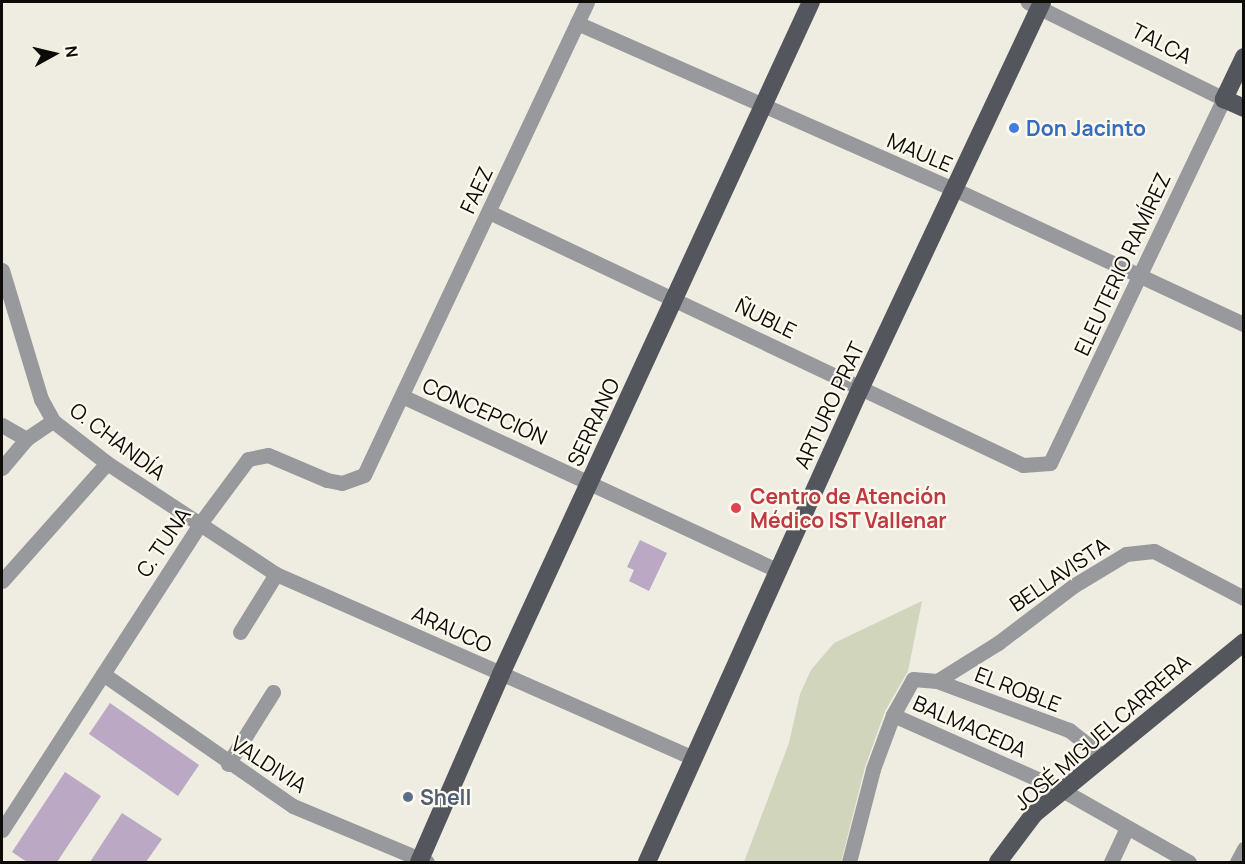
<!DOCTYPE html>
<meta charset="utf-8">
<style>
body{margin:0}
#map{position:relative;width:1245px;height:864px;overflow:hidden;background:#efece1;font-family:Manrope,sans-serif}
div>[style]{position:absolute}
.green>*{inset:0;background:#d1d5bb}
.building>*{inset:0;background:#baa8c5}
.minor>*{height:15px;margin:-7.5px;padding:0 7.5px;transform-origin:7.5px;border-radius:7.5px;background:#98999d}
.major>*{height:18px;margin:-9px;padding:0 9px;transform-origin:9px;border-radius:9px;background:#54565d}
.dots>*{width:16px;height:16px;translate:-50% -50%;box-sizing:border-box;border:3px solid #fdf9ee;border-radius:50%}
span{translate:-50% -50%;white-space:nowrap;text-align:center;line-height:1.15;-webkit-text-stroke:4.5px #fdf9ee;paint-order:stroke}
.street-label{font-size:21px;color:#0c0b08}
.shop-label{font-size:21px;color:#366cbe;font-weight:700}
.left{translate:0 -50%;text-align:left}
.health-label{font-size:21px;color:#be3a42;font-weight:700}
.service-label{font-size:21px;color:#4e5e75;font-weight:700}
.frame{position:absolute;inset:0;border:3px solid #0c0b08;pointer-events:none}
.north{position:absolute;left:24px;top:24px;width:60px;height:60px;-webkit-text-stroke:4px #fdf9ee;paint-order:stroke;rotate:82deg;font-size:16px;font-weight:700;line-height:24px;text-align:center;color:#0c0b08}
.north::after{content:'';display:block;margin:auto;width:21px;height:27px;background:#0c0b08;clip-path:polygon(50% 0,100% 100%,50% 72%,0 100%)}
</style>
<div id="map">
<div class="green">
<div style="clip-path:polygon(922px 601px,908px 671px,885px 711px,865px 767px,841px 862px,744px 862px,789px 743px,800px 694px,811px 670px,834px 643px)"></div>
</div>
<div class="building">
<div style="clip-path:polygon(640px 540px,667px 553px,649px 591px,629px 581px,634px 570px,627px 567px)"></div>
<div style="clip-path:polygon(110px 703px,199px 765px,178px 796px,89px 734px)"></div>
<div style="clip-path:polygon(65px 772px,101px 796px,57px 862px,27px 862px,12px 852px)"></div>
<div style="clip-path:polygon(122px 813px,162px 839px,146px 862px,90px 862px)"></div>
</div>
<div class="minor">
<div style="left:577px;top:23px;width:414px;rotate:23.8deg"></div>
<div style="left:956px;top:190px;width:318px;rotate:25deg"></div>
<div style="left:489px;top:212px;width:591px;rotate:25.35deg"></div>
<div style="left:1023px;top:465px;width:27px;rotate:-4deg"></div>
<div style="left:1050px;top:463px;width:403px;rotate:-64.5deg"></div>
<div style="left:1224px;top:99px;width:219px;rotate:-153.7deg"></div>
<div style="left:2px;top:270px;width:135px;rotate:73.2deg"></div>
<div style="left:41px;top:399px;width:25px;rotate:61deg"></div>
<div style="left:53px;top:421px;width:68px;rotate:37.9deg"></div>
<div style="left:107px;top:463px;width:202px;rotate:33.3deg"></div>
<div style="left:276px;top:574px;width:457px;rotate:23.8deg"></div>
<div style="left:404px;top:397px;width:412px;rotate:24.9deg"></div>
<div style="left:2px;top:425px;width:28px;rotate:30deg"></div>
<div style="left:2px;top:468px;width:38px;rotate:-50deg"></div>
<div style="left:26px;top:439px;width:32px;rotate:-34deg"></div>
<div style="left:2px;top:581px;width:158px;rotate:-48.3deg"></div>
<div style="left:240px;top:632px;width:68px;rotate:-58.2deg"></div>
<div style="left:103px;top:674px;width:231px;rotate:34.8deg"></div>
<div style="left:293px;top:806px;width:145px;rotate:22.7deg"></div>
<div style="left:937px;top:681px;width:72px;rotate:-31.9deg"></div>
<div style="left:998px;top:643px;width:94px;rotate:-37.2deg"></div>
<div style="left:1073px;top:586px;width:62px;rotate:-31.1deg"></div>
<div style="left:1126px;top:554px;width:28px;rotate:-6deg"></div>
<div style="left:1154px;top:551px;width:102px;rotate:27.6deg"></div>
<div style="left:893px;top:715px;width:185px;rotate:23.9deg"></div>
<div style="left:1062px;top:790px;width:146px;rotate:29.6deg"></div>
<div style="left:228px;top:764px;width:85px;rotate:-58deg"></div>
<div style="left:2px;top:830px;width:363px;rotate:-57.1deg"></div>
<div style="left:199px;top:525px;width:82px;rotate:-53.4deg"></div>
<div style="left:248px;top:459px;width:20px;rotate:-11deg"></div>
<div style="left:268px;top:455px;width:64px;rotate:23deg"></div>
<div style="left:327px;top:480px;width:15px;rotate:11deg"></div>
<div style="left:342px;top:483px;width:23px;rotate:-20deg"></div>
<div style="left:364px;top:475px;width:523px;rotate:-64.76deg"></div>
<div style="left:849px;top:862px;width:96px;rotate:-75.5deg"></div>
<div style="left:873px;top:769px;width:58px;rotate:-69.7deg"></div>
<div style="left:893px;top:715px;width:41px;rotate:-60.9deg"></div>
<div style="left:913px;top:679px;width:24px;rotate:5deg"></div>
<div style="left:937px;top:681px;width:141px;rotate:20.4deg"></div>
<div style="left:1069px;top:730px;width:42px;rotate:38.2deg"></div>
<div style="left:1111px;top:862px;width:38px;rotate:-65deg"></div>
<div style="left:1237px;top:862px;width:15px;rotate:-62deg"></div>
</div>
<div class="major">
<div style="left:1244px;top:57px;width:47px;rotate:115.5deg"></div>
<div style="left:1224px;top:99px;width:22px;rotate:24deg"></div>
<div style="left:419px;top:862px;width:205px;rotate:-66.4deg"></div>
<div style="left:501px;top:674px;width:740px;rotate:-65.24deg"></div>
<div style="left:647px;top:862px;width:521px;rotate:-65.75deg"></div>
<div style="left:861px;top:387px;width:425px;rotate:-64.8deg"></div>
<div style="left:998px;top:862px;width:60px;rotate:-53.1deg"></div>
<div style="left:1034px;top:814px;width:271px;rotate:-39.3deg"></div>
</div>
<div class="dots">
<div style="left:1014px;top:128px;background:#3f7fe0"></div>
<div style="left:736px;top:508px;background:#e0444e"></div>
<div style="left:408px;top:797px;background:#5c6f8a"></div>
</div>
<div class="street-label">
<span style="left:1162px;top:43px;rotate:27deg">TALCA</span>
<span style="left:920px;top:152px;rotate:23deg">MAULE</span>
<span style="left:476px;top:190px;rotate:-65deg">FAEZ</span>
<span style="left:1122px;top:264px;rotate:-65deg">ELEUTERIO RAMÍREZ</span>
<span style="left:766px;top:318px;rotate:26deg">ÑUBLE</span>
<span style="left:829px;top:405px;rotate:-65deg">ARTURO PRAT</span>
<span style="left:485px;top:411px;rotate:24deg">CONCEPCIÓN</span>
<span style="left:593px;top:422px;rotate:-65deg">SERRANO</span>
<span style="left:118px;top:441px;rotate:37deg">O. CHANDÍA</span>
<span style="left:163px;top:542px;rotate:-56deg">C. TUNA</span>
<span style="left:1059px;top:574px;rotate:-34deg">BELLAVISTA</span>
<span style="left:452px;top:629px;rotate:24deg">ARAUCO</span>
<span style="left:1018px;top:689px;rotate:21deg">EL ROBLE</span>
<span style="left:970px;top:726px;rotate:24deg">BALMACEDA</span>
<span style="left:1102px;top:732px;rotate:-41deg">JOSÉ MIGUEL CARRERA</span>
<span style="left:269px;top:764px;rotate:33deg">VALDIVIA</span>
</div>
<div class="shop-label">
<span class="left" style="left:1026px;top:128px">Don Jacinto</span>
</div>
<div class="health-label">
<span class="left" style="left:750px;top:508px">Centro de Atención<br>Médico IST Vallenar</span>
</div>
<div class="service-label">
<span class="left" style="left:420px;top:797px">Shell</span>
</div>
<div class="frame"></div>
<div class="north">N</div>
</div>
